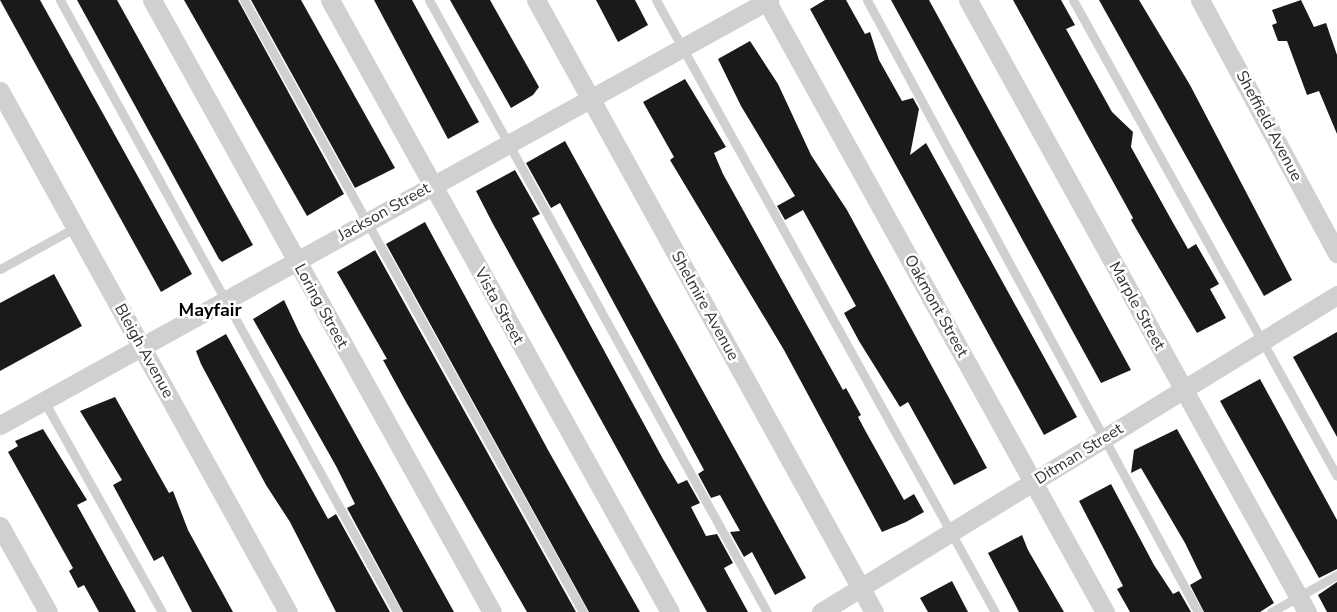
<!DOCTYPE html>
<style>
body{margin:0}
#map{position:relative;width:1337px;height:612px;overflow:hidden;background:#fff;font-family:"Nunito Sans",sans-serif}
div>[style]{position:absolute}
.building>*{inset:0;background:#1a1a1a}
.lane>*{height:9px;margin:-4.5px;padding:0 4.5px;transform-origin:4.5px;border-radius:4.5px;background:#d0d0d0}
.street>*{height:19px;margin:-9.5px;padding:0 9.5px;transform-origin:9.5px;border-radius:9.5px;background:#d0d0d0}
span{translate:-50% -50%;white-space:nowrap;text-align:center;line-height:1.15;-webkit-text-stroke:5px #fff;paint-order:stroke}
.street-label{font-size:16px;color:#333}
.neighbourhood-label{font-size:18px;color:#000;font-weight:700}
</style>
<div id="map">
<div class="building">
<div style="clip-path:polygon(0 0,40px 0,192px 274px,161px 292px)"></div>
<div style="clip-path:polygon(77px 0,117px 0,253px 245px,222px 262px,219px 259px)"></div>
<div style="clip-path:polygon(184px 0,238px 0,344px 194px,307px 216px)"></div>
<div style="clip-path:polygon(251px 0,301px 0,395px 168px,355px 188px)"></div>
<div style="clip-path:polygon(374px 0,412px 0,479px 122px,448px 139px)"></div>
<div style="clip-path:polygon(450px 0,490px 0,539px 87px,533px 95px,511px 108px)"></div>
<div style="clip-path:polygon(596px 0,635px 0,648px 25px,618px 42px)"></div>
<div style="clip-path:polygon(825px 0,846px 0,865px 34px,870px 32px,879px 60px,902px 101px,913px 98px,919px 109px,910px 155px,926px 143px,1077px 417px,1044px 435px,810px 9px)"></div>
<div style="clip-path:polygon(891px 0,929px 0,1131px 370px,1101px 383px)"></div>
<div style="clip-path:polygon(1013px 0,1061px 0,1075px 25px,1066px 29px,1112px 112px,1133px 132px,1131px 147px,1172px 221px,1188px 249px,1196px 244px,1219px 284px,1210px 289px,1226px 318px,1197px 333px,1131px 220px,1133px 218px)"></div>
<div style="clip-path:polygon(1099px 0,1139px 0,1190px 85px,1292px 280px,1264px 296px)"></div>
<div style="clip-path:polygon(1301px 0,1314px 27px,1326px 23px,1337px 55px,1337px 134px,1319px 91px,1307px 95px,1287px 41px,1278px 41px,1272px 25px,1277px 23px,1272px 10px)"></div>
<div style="clip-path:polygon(750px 41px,778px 84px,811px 155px,847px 210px,987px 468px,954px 485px,908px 402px,900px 407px,859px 341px,844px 313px,856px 306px,803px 210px,785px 220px,777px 206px,795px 196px,741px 106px,718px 59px)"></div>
<div style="clip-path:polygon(685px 79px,726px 147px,714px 153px,723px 174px,843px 390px,846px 388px,861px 415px,858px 417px,866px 432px,904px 500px,914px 494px,924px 512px,906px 522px,882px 532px,784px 350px,670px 160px,674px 157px,643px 102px)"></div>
<div style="clip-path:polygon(565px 141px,806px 578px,775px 595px,752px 552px,744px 557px,730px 532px,740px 531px,720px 495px,711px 498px,698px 474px,704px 470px,560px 203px,551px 208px,526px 163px)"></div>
<div style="clip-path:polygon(515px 170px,540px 214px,532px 218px,663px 459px,678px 484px,687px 480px,700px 503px,691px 507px,706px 536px,717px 534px,733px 563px,724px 568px,748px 612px,707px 612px,493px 224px,476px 191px)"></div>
<div style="clip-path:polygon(425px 222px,548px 450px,640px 612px,589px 612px,386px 244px)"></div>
<div style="clip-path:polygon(375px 250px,576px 612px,527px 612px,406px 402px,383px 360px,387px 359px,337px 272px)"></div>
<div style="clip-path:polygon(54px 274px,82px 326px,0 371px,0 303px)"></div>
<div style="clip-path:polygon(284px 300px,299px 332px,454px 612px,403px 612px,347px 508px,355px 504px,336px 466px,253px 319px)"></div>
<div style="clip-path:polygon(1337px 332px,1337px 437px,1293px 357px)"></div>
<div style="clip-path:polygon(226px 334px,328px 519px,336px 514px,390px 612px,336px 612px,290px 522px,266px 485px,201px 364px,196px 351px)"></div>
<div style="clip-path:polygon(1260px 379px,1337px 520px,1337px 569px,1319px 578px,1220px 401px)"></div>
<div style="clip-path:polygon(115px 397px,169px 493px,173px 491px,188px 530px,233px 612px,192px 612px,163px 556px,154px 561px,113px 485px,122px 480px,80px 411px)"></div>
<div style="clip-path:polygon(43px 429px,87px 500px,77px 505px,136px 612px,99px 612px,84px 585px,78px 588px,69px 571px,73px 568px,8px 452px,18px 446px,15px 441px)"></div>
<div style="clip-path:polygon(1177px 429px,1274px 603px,1260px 612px,1204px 612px,1190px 585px,1202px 578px,1185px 543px,1141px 468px,1131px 473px,1134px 450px)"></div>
<div style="clip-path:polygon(1111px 484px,1154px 565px,1173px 594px,1179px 591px,1191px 612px,1130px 612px,1117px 589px,1123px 586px,1079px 501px)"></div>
<div style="clip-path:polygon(1022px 535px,1028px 550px,1064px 612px,1019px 612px,988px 553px)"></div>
<div style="clip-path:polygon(952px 581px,968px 612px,928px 612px,920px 598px)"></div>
<div style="clip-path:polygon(1337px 582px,1337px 612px,1327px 612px,1318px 595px)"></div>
</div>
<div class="lane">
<div style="left:60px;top:0;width:699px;rotate:61.16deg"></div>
<div style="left:244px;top:0;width:700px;rotate:61.02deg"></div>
<div style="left:429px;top:0;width:699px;rotate:61.09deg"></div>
<div style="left:656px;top:0;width:700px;rotate:61.02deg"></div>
<div style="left:867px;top:0;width:696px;rotate:61.59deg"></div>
<div style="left:1073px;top:0;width:544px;rotate:60.99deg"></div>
<div style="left:0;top:269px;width:87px;rotate:-28.9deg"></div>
<div style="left:44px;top:401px;width:242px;rotate:60.8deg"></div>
<div style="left:1271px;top:612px;width:76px;rotate:-29.3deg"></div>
</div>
<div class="street">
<div style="left:152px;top:0;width:700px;rotate:60.95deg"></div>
<div style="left:330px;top:0;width:700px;rotate:60.95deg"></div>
<div style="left:536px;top:0;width:699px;rotate:61.09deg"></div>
<div style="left:766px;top:0;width:700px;rotate:61.02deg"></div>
<div style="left:968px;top:0;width:700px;rotate:61.02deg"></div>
<div style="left:1200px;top:0;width:288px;rotate:61.6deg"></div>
<div style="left:0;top:91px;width:595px;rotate:61.07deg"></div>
<div style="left:0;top:425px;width:879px;rotate:-28.93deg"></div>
<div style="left:0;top:526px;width:98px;rotate:60.8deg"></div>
<div style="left:821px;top:612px;width:606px;rotate:-31.56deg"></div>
</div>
<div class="street-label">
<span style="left:1269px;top:126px;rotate:62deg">Sheffield Avenue</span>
<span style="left:384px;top:212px;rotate:-29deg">Jackson Street</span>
<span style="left:321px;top:306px;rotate:61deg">Loring Street</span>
<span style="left:499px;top:306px;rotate:61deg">Vista Street</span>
<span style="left:705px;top:306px;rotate:61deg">Shelmire Avenue</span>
<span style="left:936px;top:306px;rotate:61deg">Oakmont Street</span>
<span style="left:1137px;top:306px;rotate:61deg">Marple Street</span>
<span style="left:144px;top:351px;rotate:61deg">Bleigh Avenue</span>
<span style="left:1079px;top:454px;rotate:-32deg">Ditman Street</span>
</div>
<div class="neighbourhood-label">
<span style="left:210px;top:310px">Mayfair</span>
</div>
</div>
